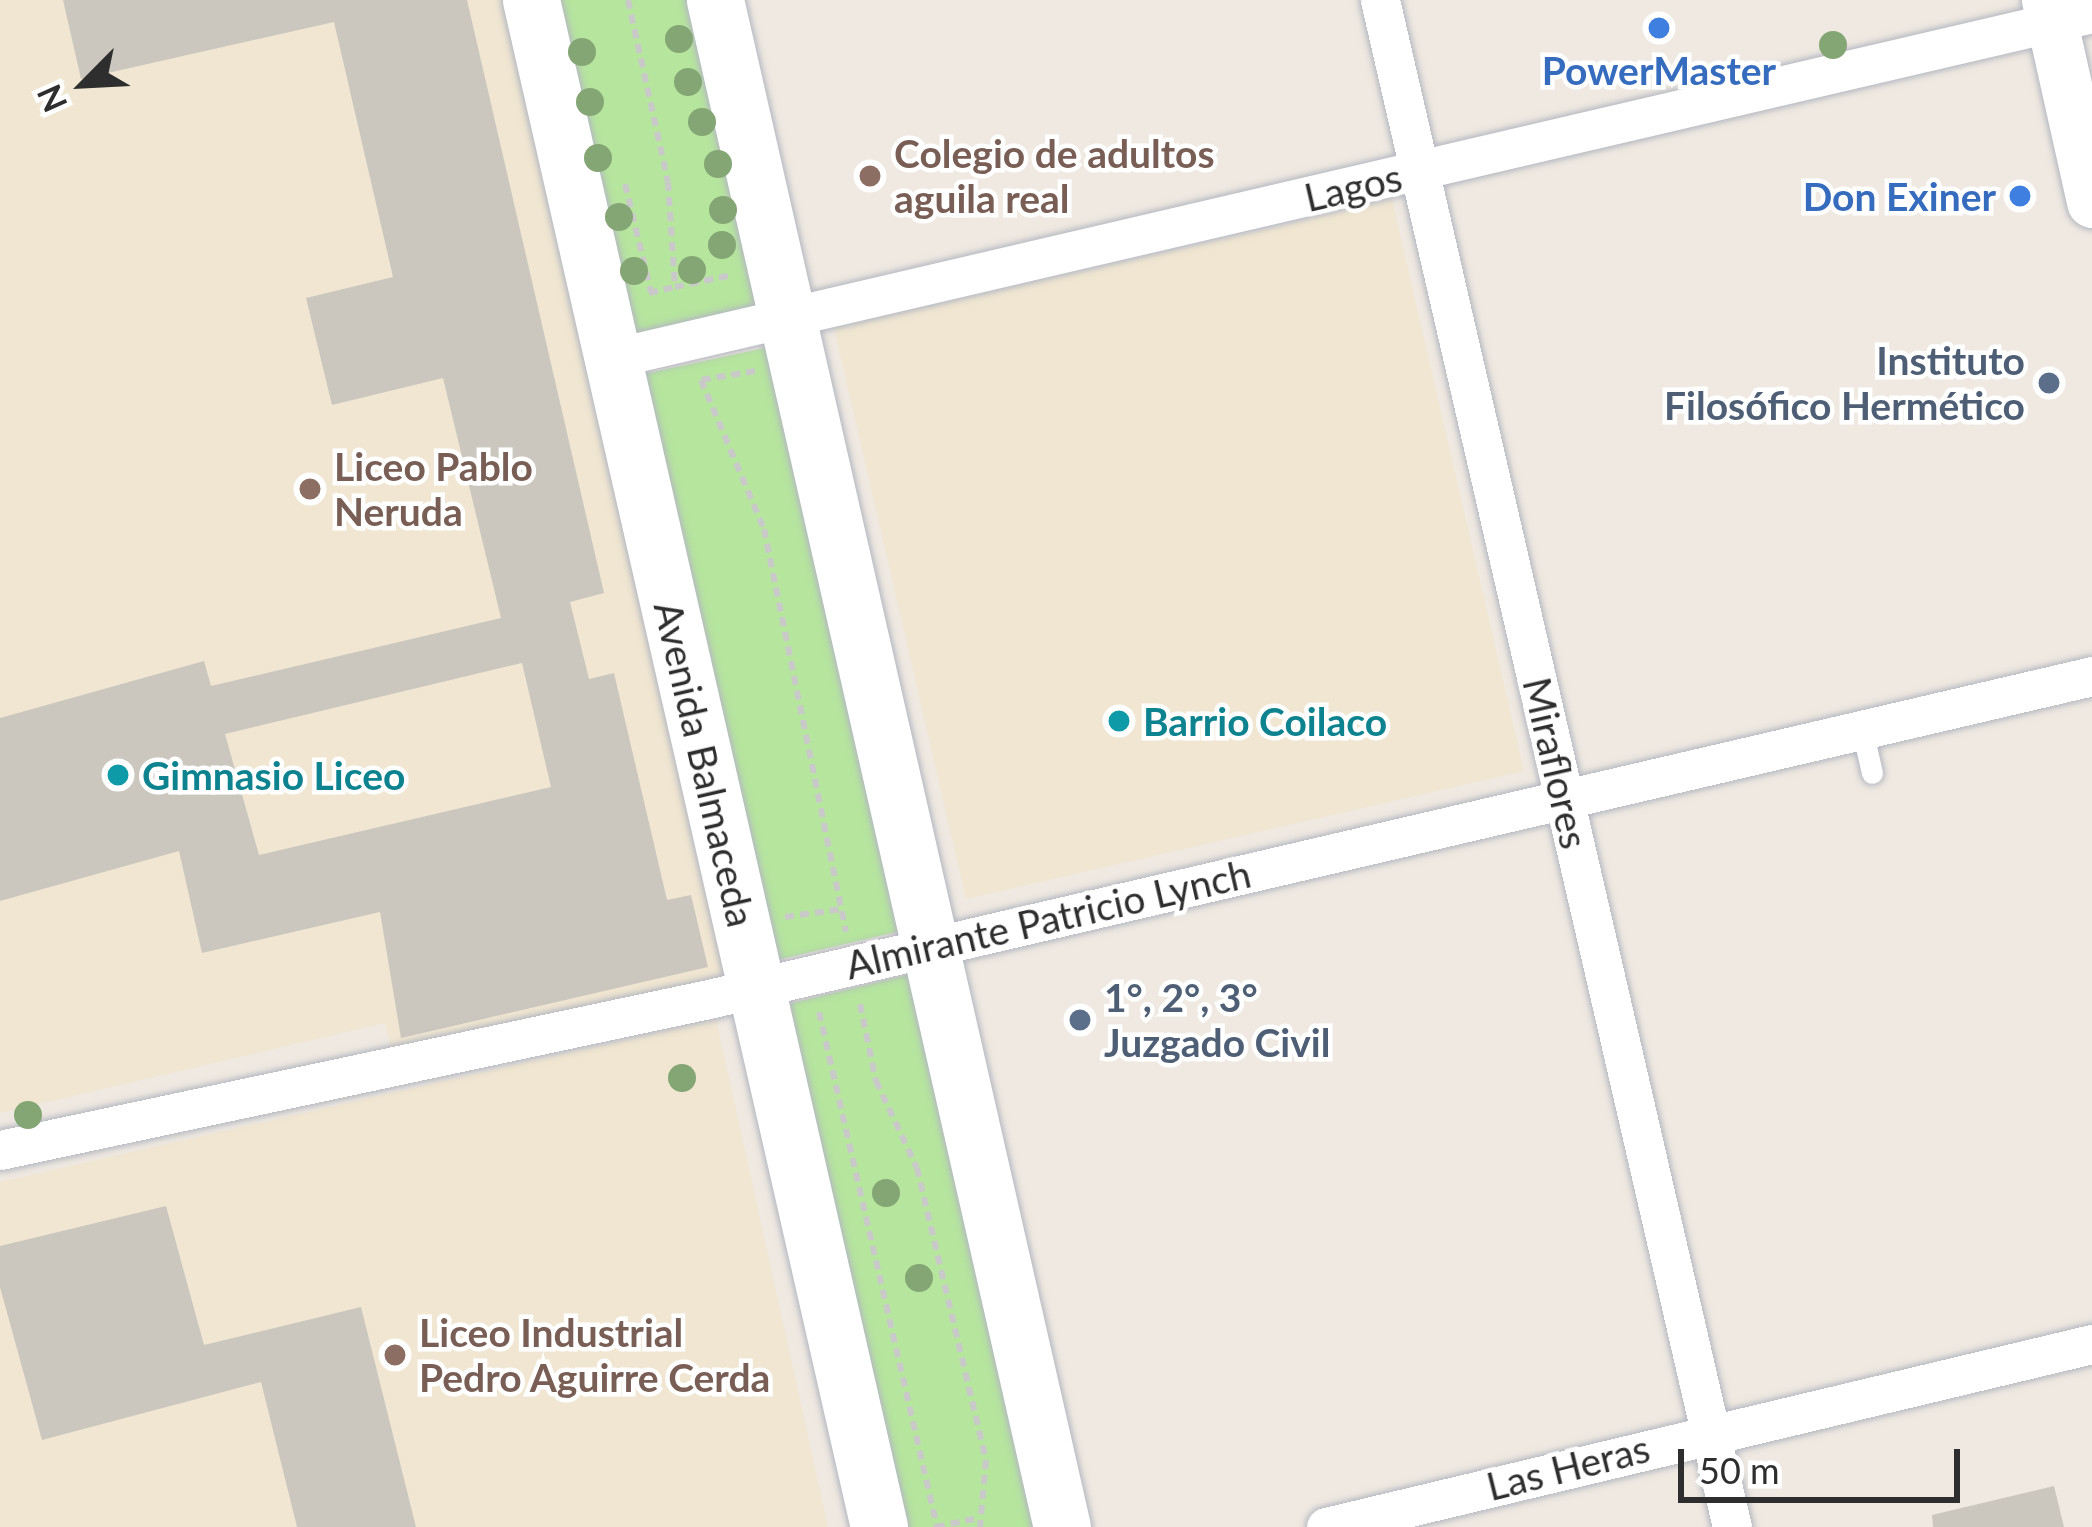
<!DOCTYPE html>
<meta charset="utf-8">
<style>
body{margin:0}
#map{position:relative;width:2092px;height:1527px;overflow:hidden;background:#efe9e1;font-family:Lato,sans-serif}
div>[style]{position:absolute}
.education>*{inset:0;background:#f0e6d1}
.green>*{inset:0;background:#b6e59e}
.building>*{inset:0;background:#cbc7bf}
.path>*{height:6px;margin-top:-3px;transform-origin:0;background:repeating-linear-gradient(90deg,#c9c9c9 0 9px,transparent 0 15px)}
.roads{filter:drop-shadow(0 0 3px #b4b7c1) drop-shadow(0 0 3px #b4b7c1)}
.service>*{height:21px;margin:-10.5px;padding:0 10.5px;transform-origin:10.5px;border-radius:10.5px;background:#fff}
.minor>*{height:39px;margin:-19.5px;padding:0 19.5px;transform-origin:19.5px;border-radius:19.5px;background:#fff}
.tertiary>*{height:51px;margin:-25.5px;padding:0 25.5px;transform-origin:25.5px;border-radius:25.5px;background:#fff}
.secondary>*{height:57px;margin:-28.5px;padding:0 28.5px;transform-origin:28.5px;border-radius:28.5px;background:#fff}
.trees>*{width:28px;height:28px;margin:-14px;border-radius:50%;background:#84a574}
.dots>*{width:33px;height:33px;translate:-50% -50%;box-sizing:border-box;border:6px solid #fff;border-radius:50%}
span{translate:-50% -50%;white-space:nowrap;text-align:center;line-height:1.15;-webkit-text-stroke:9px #fff;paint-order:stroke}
.shop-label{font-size:39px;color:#366cbe;font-weight:700}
.right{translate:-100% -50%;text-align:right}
.education-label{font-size:39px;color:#785e54;font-weight:700}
.left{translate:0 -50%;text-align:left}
.street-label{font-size:39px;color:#2e2e2e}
.service-label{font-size:39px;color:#4e5e75;font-weight:700}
.culture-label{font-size:39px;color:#0d838f;font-weight:700}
.north{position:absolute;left:24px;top:24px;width:120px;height:120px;-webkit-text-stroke:9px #fff;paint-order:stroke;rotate:246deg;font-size:33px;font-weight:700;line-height:48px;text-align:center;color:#2e2e2e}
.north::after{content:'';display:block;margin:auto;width:42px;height:54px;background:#2e2e2e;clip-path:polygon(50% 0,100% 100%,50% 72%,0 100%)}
.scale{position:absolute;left:1678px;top:1449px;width:282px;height:54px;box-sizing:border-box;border:6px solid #2e2e2e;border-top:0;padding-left:15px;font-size:36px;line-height:42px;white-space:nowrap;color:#2e2e2e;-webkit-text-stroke:9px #fff;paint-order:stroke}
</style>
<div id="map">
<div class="education">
<div style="clip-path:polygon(0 0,505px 0,735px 979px,393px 1055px,385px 1023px,0 1113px)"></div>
<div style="clip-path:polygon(1392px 200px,1524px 771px,966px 899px,834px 328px)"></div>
<div style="clip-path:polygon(716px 1019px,828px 1527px,0 1527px,0 1182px)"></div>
</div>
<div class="green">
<div style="clip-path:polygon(548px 0,698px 0,769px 306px,625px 338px)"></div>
<div style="clip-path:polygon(773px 346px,905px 930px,773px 961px,639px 375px)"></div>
<div style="clip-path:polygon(915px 973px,1048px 1527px,902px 1527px,783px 1005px)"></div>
</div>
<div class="building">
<div style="clip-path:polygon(evenodd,63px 0,467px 0,604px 593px,570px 602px,589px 679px,614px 673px,667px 900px,691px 895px,708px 967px,401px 1038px,380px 912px,202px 953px,179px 851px,0 901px,0 718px,204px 661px,211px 686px,501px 618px,443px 378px,332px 405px,306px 298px,393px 277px,334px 22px,81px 79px,63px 0,522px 663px,551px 787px,259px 855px,225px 734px,522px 663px)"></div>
<div style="clip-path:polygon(166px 1206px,204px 1345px,361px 1307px,416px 1527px,297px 1527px,261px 1382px,42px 1440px,0 1287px,0 1246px)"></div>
<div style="clip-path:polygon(2054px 1486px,2064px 1527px,1933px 1527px,1932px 1515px)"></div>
</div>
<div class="path">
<div style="left:628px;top:0;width:186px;rotate:77.6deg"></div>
<div style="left:668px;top:182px;width:105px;rotate:86.2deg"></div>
<div style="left:675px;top:287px;width:58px;rotate:-11.9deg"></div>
<div style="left:625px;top:184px;width:111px;rotate:76.5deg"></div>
<div style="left:649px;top:293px;width:27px;rotate:-13deg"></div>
<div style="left:755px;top:371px;width:55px;rotate:170.5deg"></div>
<div style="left:701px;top:380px;width:162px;rotate:67.1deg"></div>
<div style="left:764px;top:529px;width:411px;rotate:78.5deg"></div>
<div style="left:785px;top:917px;width:57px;rotate:-8.1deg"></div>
<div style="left:860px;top:1004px;width:79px;rotate:78.3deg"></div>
<div style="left:876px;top:1081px;width:96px;rotate:64.8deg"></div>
<div style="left:917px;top:1168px;width:300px;rotate:76.7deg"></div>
<div style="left:986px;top:1460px;width:67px;rotate:95.1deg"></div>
<div style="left:819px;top:1012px;width:528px;rotate:77.09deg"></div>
<div style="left:936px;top:1527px;width:43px;rotate:-12.1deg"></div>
</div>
<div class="roads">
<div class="service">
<div style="left:1862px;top:729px;width:45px;rotate:77.2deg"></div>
</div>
<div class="minor">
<div style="left:1380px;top:0;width:1567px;rotate:77.02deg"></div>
<div style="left:613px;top:358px;width:1519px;rotate:-13.13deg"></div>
<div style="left:0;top:1150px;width:729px;rotate:-12.03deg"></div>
<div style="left:713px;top:998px;width:1416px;rotate:-13.14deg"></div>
<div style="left:1326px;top:1527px;width:788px;rotate:-13.44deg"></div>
</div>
<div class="tertiary">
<div style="left:2047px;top:0;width:207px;rotate:77.4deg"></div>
</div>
<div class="secondary">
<div style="left:531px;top:0;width:1566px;rotate:77.16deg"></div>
<div style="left:715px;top:0;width:1566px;rotate:77.2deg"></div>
</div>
</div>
<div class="trees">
<div style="left:679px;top:39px"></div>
<div style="left:1833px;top:45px"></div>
<div style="left:582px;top:52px"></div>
<div style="left:688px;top:82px"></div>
<div style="left:590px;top:102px"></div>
<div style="left:702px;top:122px"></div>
<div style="left:598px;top:158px"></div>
<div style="left:718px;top:164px"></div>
<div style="left:723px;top:210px"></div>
<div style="left:619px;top:217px"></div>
<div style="left:722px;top:245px"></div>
<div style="left:692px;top:270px"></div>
<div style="left:634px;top:271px"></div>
<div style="left:682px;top:1078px"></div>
<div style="left:28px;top:1115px"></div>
<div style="left:886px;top:1193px"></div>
<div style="left:919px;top:1278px"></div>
</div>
<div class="dots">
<div style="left:1659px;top:28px;background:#3f7fe0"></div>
<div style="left:870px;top:176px;background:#8d6e63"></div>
<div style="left:2020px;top:196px;background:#3f7fe0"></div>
<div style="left:2049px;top:383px;background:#5c6f8a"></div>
<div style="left:310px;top:489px;background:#8d6e63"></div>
<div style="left:1119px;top:721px;background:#0f9aa8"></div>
<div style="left:118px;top:775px;background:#0f9aa8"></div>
<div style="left:1080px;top:1020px;background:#5c6f8a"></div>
<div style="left:395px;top:1355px;background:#8d6e63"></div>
</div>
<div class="shop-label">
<span style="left:1659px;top:70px">PowerMaster</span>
<span class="right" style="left:1996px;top:196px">Don Exiner</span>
</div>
<div class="education-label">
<span class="left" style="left:894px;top:176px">Colegio de adultos<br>aguila real</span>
<span class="left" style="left:334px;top:489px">Liceo Pablo<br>Neruda</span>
<span class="left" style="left:419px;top:1355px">Liceo Industrial<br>Pedro Aguirre Cerda</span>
</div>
<div class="street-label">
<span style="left:1353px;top:187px;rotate:-13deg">Lagos</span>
<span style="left:1556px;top:763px;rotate:77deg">Miraflores</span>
<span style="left:705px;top:764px;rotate:77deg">Avenida Balmaceda</span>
<span style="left:1048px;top:919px;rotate:-13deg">Almirante Patricio Lynch</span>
<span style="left:1568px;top:1467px;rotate:-14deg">Las Heras</span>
</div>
<div class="service-label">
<span class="right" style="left:2025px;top:383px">Instituto<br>Filosófico Hermético</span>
<span class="left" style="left:1104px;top:1020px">1°, 2°, 3°<br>Juzgado Civil</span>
</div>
<div class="culture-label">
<span class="left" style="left:1143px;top:721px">Barrio Coilaco</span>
<span class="left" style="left:142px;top:775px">Gimnasio Liceo</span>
</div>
<div class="north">N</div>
<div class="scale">50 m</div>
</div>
